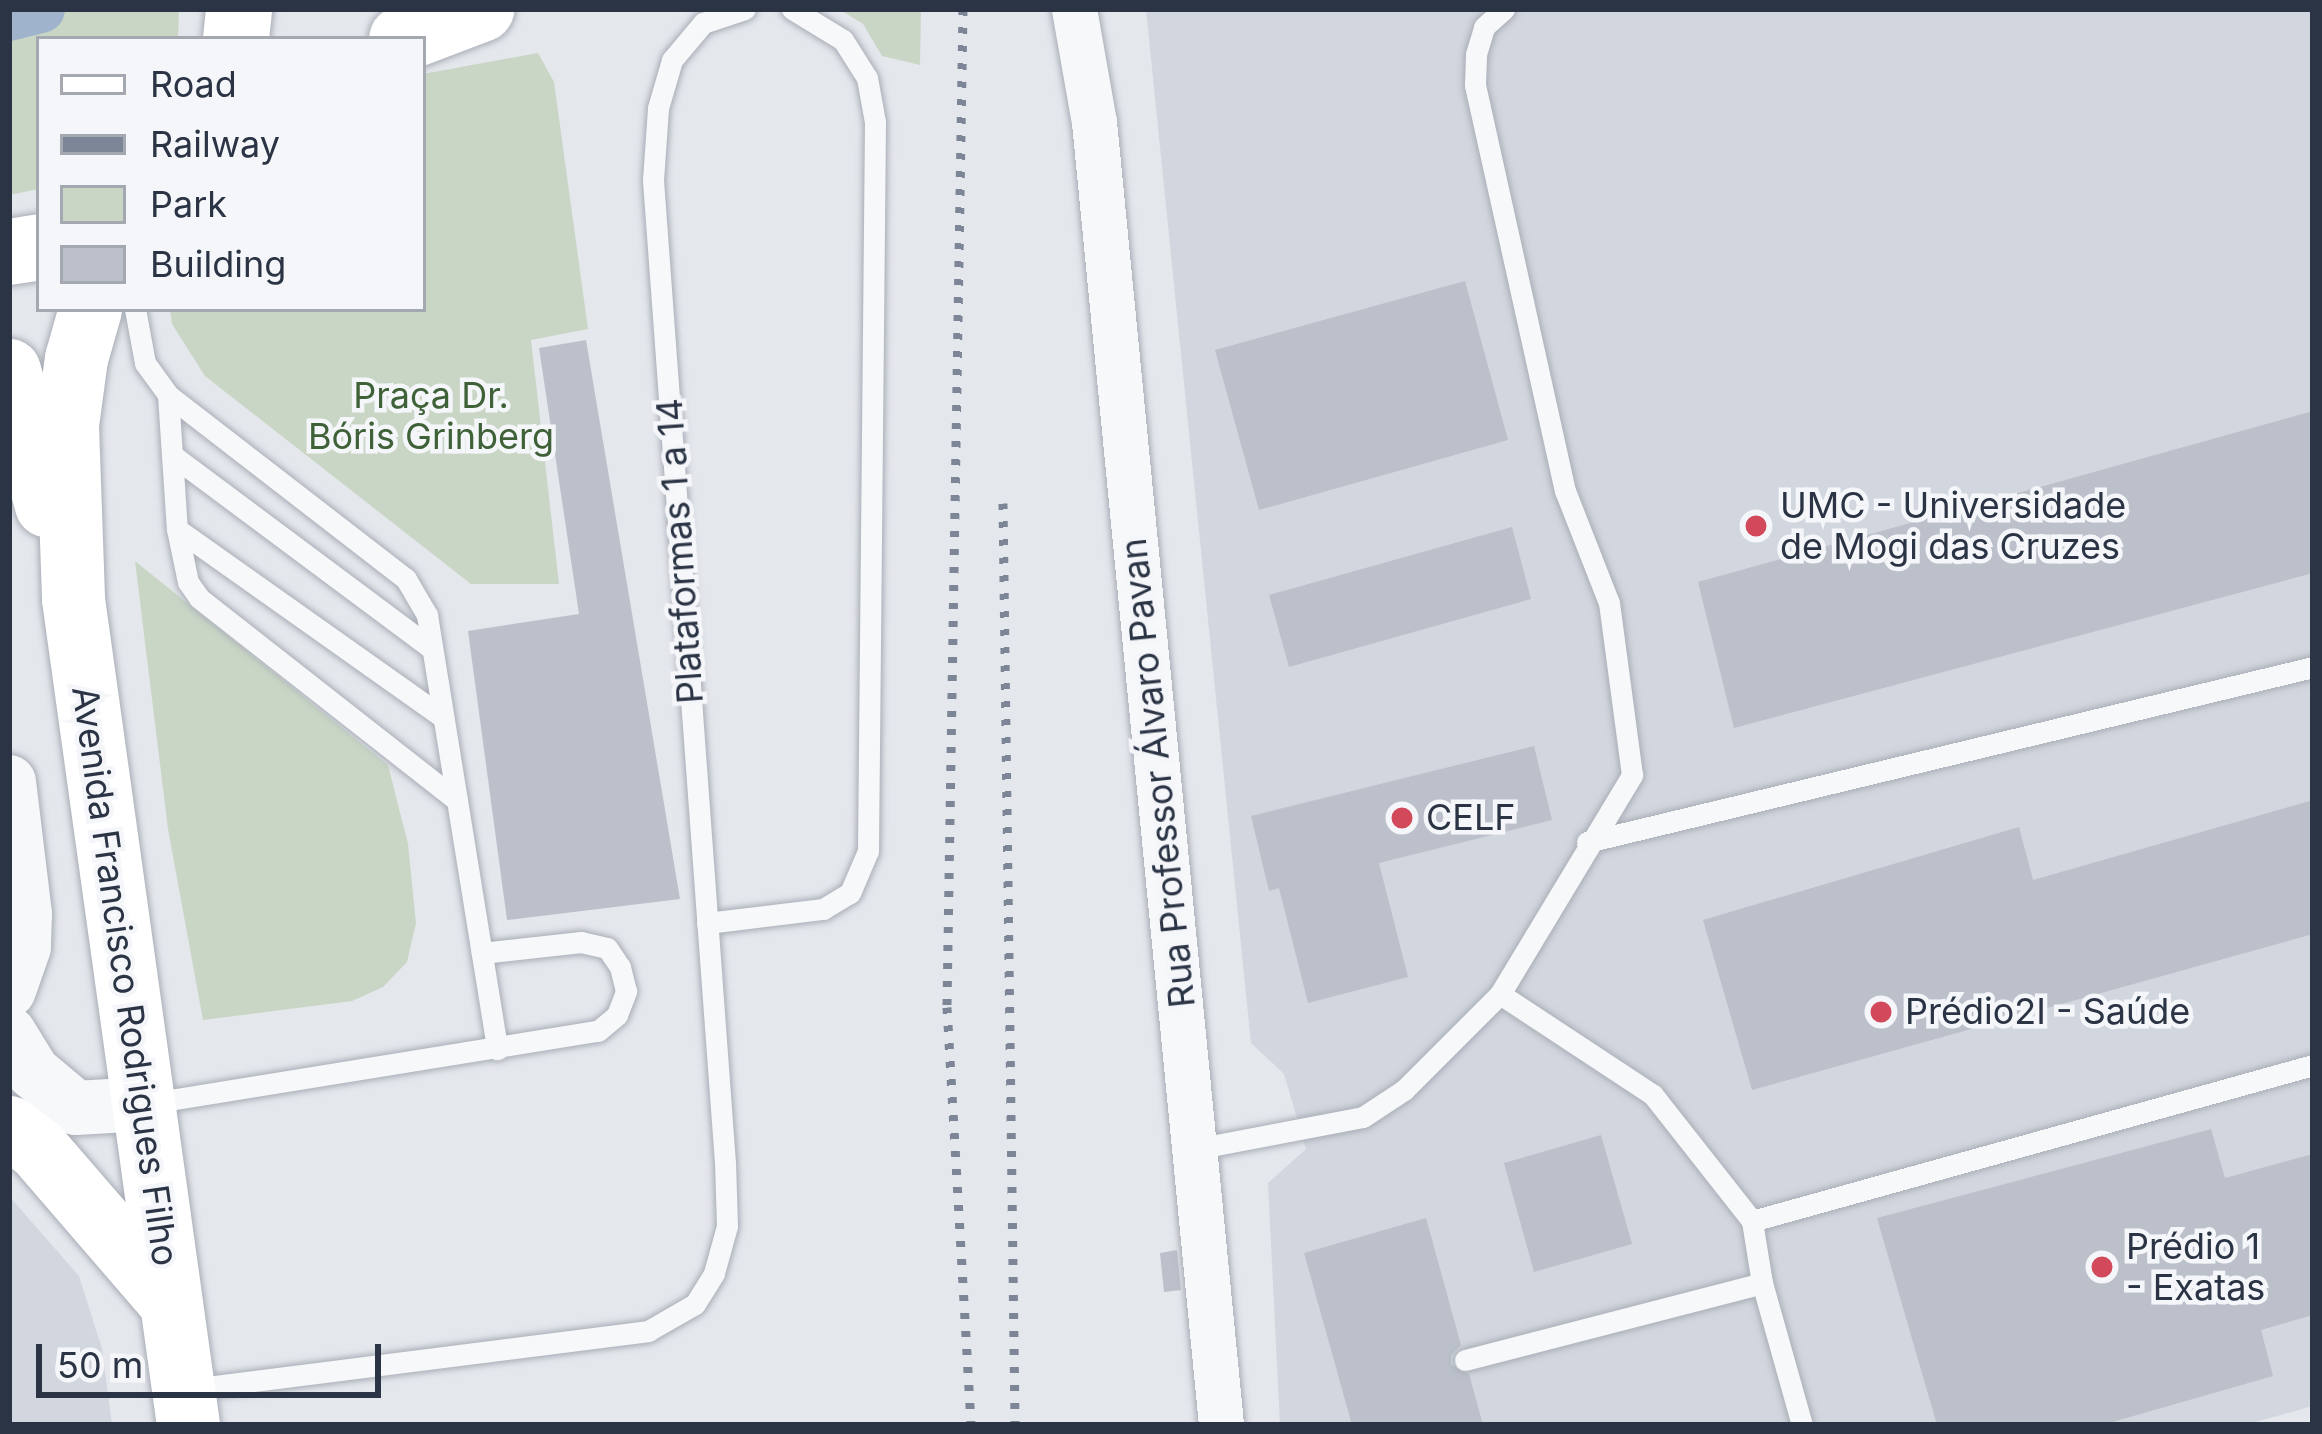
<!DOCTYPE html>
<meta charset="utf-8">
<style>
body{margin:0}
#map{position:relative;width:2322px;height:1434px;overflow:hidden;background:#e4e7ec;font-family:Inter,sans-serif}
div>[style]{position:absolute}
.built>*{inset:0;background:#d2d6de}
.green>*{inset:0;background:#c9d6c5}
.canal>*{height:48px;margin:-24px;padding:0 24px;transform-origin:24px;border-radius:24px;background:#9fb4cc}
.building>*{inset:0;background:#bbc0ca}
.roads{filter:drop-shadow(0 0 3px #a9aeb7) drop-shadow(0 0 3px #a9aeb7)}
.service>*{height:21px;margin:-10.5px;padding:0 10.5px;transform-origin:10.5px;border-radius:10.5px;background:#f7f8fa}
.minor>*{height:45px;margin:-22.5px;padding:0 22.5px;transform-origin:22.5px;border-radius:22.5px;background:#f7f8fa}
.tertiary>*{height:54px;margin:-27px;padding:0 27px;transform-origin:27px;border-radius:27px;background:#f7f8fa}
.secondary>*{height:63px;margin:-31.5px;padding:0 31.5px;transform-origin:31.5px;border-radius:31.5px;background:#fff}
.primary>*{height:66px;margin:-33px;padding:0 33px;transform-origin:33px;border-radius:33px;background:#fff}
.rail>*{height:9px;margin-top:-4.5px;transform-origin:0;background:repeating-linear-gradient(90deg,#7d8696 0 6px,transparent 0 18px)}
.dots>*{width:33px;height:33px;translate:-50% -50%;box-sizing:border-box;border:6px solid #f4f6f9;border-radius:50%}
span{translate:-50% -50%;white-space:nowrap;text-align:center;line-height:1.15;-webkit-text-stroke:9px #f4f6f9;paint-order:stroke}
.park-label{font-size:36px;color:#3f6138}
.poi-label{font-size:36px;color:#2b3445}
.left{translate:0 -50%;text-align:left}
.street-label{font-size:36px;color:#2b3445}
.frame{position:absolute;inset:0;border:12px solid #2b3445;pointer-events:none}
.legend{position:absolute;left:36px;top:36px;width:390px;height:276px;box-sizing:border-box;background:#f4f6f9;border:3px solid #a4a8b1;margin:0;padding:15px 21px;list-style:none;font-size:36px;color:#2b3445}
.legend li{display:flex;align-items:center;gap:24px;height:60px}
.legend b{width:60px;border:3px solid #a4a8b1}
.scale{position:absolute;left:36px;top:1344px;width:345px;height:54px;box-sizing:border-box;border:6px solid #2b3445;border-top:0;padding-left:15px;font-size:36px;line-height:42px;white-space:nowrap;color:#2b3445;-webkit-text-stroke:9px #f4f6f9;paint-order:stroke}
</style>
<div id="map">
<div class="built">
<div style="clip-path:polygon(1146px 9px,2313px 9px,2313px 1406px,2244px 1425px,1280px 1425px,1268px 1183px,1306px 1149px,1284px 1074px,1251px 1043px)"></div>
<div style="clip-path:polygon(9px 1196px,79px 1276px,102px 1349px,112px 1425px,9px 1425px)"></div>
</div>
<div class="green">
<div style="clip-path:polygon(9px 9px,179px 9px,178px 39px,39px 39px,39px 189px,9px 195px)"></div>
<div style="clip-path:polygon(839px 9px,921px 9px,920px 65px,882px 56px,863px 24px)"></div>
<div style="clip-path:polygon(538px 53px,554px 82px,588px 329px,531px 340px,559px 584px,471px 584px,205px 376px,172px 324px,170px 309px,423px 309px,423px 74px)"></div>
<div style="clip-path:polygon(135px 561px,388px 765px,408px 844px,416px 923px,407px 962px,383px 987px,352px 1001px,203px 1020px,168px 829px)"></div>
</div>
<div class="canal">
<div style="left:9px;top:17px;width:33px;rotate:-14deg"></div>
</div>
<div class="building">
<div style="clip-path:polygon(1465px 281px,1508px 440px,1259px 510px,1215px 350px)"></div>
<div style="clip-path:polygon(586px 340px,680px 899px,507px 920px,468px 631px,579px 614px,539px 348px)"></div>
<div style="clip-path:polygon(2313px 411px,2313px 573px,1734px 728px,1698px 582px)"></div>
<div style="clip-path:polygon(1512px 527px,1531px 599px,1289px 667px,1269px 595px)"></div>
<div style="clip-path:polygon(1534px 746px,1552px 820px,1379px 863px,1408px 977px,1308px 1003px,1279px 888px,1269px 891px,1251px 816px)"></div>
<div style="clip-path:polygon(2313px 800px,2313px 934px,1752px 1090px,1703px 920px,2019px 827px,2033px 880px)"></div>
<div style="clip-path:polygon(2211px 1129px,2225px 1178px,2313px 1154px,2313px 1315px,2261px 1330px,2273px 1376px,2102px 1425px,1937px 1425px,1877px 1218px)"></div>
<div style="clip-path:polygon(1601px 1135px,1632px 1244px,1534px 1272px,1504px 1163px)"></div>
<div style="clip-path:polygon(1426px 1218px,1461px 1345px,1451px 1355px,1451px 1365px,1469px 1374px,1483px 1425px,1352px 1425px,1304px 1253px)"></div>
<div style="clip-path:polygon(1177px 1250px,1181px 1290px,1164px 1292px,1160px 1253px)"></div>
</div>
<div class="roads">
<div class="service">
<div style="left:135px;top:309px;width:55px;rotate:79.5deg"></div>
<div style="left:145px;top:363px;width:39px;rotate:54deg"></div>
<div style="left:168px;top:395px;width:301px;rotate:37.7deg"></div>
<div style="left:406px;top:579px;width:42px;rotate:59.7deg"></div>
<div style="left:427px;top:615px;width:440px;rotate:80.8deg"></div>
<div style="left:168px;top:395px;width:134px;rotate:86.2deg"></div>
<div style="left:177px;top:529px;width:54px;rotate:78.3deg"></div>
<div style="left:188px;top:582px;width:19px;rotate:55deg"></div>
<div style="left:199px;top:598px;width:328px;rotate:38.1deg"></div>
<div style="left:172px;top:455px;width:324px;rotate:36.7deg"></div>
<div style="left:177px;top:529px;width:326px;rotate:35.3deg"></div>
<div style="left:1587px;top:842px;width:747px;rotate:-13.55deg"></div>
<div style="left:707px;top:923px;width:117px;rotate:-6.9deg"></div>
<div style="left:823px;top:909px;width:31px;rotate:-31deg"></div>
<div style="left:850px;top:893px;width:46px;rotate:-66.8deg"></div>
<div style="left:868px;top:851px;width:729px;rotate:-89.45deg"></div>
<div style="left:875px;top:122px;width:45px;rotate:-100.3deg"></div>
<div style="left:867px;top:78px;width:45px;rotate:-122.3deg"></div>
<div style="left:843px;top:40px;width:60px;rotate:-148.7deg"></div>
<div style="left:1500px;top:994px;width:183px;rotate:33.4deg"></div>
<div style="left:1653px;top:1095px;width:160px;rotate:51.8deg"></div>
<div style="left:151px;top:1103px;width:453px;rotate:-9.2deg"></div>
<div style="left:598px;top:1031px;width:25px;rotate:-40deg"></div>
<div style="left:617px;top:1015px;width:26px;rotate:-69deg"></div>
<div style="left:626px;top:991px;width:25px;rotate:-104deg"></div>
<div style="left:620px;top:967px;width:23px;rotate:-124deg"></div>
<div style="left:607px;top:948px;width:27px;rotate:-167deg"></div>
<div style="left:581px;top:942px;width:100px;rotate:173.7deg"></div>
<div style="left:1195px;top:1149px;width:171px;rotate:-10.8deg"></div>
<div style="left:1363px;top:1117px;width:49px;rotate:-33.4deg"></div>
<div style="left:1404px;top:1090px;width:136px;rotate:-45deg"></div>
<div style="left:1500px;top:994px;width:256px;rotate:-58.9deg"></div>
<div style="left:1632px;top:775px;width:174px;rotate:-97.6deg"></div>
<div style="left:1609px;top:603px;width:120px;rotate:-111.4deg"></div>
<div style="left:1565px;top:491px;width:416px;rotate:-102.5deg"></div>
<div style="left:1475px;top:85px;width:31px;rotate:-88deg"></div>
<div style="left:1476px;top:54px;width:28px;rotate:-73deg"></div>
<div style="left:1484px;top:27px;width:27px;rotate:-42deg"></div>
<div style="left:1465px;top:1360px;width:307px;rotate:-14.5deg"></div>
<div style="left:190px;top:1389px;width:462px;rotate:-7.2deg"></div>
<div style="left:648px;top:1331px;width:54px;rotate:-29.9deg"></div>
<div style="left:695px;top:1304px;width:36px;rotate:-58deg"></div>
<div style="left:714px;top:1273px;width:49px;rotate:-74.5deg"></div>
<div style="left:727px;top:1226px;width:63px;rotate:-91.8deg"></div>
<div style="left:725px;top:1163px;width:986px;rotate:-94.19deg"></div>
<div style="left:653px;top:180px;width:72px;rotate:-86deg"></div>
<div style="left:658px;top:108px;width:50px;rotate:-73.7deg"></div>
<div style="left:672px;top:60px;width:48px;rotate:-50deg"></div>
<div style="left:703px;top:23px;width:44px;rotate:-18.4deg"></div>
<div style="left:1802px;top:1425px;width:148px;rotate:-105.7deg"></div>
<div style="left:1762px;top:1283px;width:63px;rotate:-99.2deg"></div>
<div style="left:1752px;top:1221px;width:582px;rotate:-15.54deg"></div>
</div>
<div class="minor">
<div style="left:1074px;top:9px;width:115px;rotate:80deg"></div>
<div style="left:1094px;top:122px;width:1309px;rotate:84.43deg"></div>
</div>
<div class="tertiary">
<div style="left:9px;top:782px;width:133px;rotate:83.1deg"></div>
<div style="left:25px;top:914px;width:33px;rotate:92deg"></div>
<div style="left:24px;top:947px;width:46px;rotate:109.2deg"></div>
<div style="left:9px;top:1033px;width:46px;rotate:58.4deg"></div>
<div style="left:33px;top:1072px;width:56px;rotate:39.9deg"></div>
<div style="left:76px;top:1108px;width:68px;rotate:-3.4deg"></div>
</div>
<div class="secondary">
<div style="left:90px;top:309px;width:51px;rotate:105.9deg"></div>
<div style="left:76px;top:358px;width:68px;rotate:97.7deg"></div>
<div style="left:67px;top:425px;width:174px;rotate:88deg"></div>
<div style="left:73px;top:599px;width:834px;rotate:82.07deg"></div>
<div style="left:9px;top:370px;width:140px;rotate:74.7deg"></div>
<div style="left:9px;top:1127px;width:36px;rotate:37deg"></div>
<div style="left:38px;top:1149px;width:203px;rotate:49.2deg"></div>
</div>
<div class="primary">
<div style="left:236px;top:39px;width:30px;rotate:-84deg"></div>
<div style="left:402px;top:39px;width:85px;rotate:-20.8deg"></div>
<div style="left:9px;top:252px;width:30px;rotate:-9deg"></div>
</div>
</div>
<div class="rail">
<div style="left:963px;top:9px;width:998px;rotate:90.92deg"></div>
<div style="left:947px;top:1007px;width:419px;rotate:86.7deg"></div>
<div style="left:1003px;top:503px;width:922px;rotate:89.25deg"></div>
</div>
<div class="dots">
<div style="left:1756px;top:526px;background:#d1495b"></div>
<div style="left:1402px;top:818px;background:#d1495b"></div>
<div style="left:1881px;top:1012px;background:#d1495b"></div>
<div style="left:2102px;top:1267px;background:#d1495b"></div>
</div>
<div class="park-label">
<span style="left:431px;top:416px">Praça Dr.<br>Bóris Grinberg</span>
</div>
<div class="poi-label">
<span class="left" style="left:1780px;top:526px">UMC - Universidade<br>de Mogi das Cruzes</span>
<span class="left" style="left:1426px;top:818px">CELF</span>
<span class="left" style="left:1905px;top:1012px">Prédio2I - Saúde</span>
<span class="left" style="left:2126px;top:1267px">Prédio 1<br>- Exatas</span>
</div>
<div class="street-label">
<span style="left:680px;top:551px;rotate:-94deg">Plataformas 1 a 14</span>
<span style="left:1158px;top:773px;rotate:-96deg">Rua Professor Álvaro Pavan</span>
<span style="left:125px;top:976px;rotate:82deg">Avenida Francisco Rodrigues Filho</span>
</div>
<div class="frame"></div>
<ul class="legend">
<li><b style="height:15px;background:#fff"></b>Road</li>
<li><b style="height:15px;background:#7d8696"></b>Railway</li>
<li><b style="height:33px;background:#c9d6c5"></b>Park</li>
<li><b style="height:33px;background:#bbc0ca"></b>Building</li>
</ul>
<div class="scale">50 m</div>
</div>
